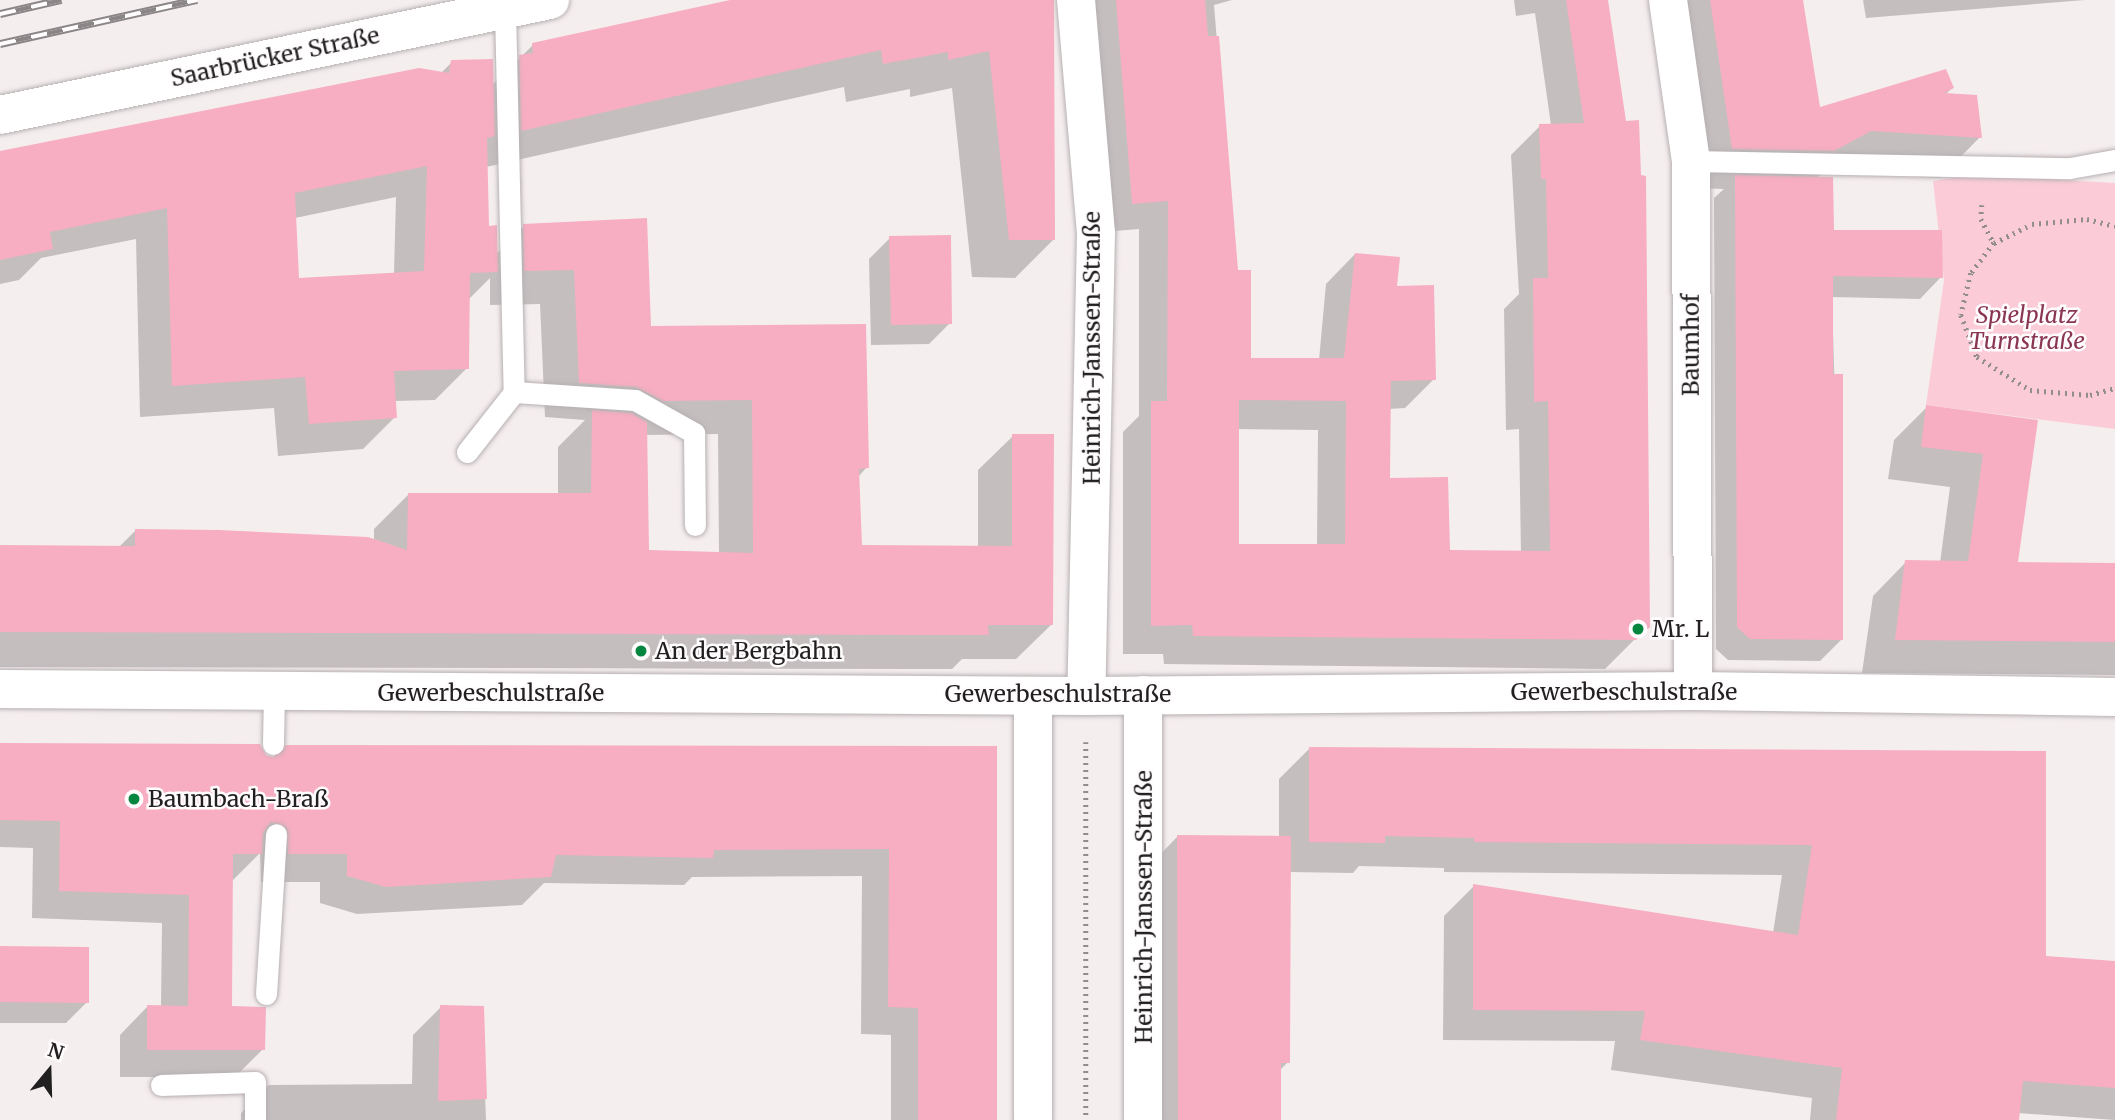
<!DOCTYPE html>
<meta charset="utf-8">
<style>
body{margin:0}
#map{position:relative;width:2115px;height:1120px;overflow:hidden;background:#f5eeef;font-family:Merriweather,serif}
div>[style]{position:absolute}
.green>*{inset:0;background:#fbccd8}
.shadow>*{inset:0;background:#0003}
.building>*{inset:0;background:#f7aec2}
.path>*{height:4.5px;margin-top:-2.25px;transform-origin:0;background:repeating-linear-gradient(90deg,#918c8d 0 2px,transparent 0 7px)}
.roads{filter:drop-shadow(0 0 2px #b7b0b2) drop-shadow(0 0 2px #b7b0b2)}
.service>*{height:21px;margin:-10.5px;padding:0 10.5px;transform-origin:10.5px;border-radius:10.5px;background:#fff}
.minor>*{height:38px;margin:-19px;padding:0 19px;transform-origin:19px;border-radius:19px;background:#fff}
.tertiary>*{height:38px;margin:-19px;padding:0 19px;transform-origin:19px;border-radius:19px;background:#fff}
.rail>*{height:8px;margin-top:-4px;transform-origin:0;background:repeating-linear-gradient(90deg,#fffcfd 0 16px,#8a8586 0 32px);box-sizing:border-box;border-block:2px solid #8a8586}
.dots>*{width:19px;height:19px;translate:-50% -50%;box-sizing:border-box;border:4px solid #fffcfd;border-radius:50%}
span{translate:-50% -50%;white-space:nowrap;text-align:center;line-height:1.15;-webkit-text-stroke:5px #fffcfd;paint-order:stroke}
.street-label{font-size:23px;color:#221f20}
.park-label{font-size:23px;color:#8a3653;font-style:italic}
.poi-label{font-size:23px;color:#221f20}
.left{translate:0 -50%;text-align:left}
.north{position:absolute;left:14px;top:1036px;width:70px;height:70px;-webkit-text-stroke:5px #fffcfd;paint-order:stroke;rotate:19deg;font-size:19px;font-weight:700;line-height:28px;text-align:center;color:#221f20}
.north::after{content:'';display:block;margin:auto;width:24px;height:32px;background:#221f20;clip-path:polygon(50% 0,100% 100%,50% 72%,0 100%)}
</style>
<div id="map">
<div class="green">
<div style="clip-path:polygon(1972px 175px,2115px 183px,2115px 429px,1926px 405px,1944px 280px,1933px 181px)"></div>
</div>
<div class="shadow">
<div style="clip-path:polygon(evenodd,734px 0,1053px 0,1053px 240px,1015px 278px,972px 277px,952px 88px,910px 97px,910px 89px,846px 102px,844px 87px,486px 167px,488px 228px,496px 254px,524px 226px,650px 328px,867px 467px,858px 477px,860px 546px,978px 548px,978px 470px,1013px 436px,1051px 625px,1016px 659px,962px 659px,952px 669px,920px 669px,0 667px,0 547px,119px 547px,135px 531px,374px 541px,374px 529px,409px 494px,558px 495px,558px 447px,585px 420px,545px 417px,540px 304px,490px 305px,490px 278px,468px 300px,467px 368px,435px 400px,394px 401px,395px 417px,363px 449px,278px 456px,274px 408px,140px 417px,136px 239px,41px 258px,19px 280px,0 284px,0 153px,441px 73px,452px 62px,492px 85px,533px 45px,734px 0,396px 197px,394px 274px,298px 280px,295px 218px,396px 197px,734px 0,718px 434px,719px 553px,647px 552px,645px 435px,718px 434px)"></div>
<div style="clip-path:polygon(evenodd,1085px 0,1232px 0,1214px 5px,1236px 272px,1249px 359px,1319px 360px,1326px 284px,1355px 254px,1395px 287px,1434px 379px,1405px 408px,1389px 409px,1388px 480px,1448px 552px,1521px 553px,1519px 429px,1506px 430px,1504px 309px,1519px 294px,1511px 155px,1540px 126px,1551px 125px,1535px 13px,1516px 16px,1514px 0,1607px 0,1648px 626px,1605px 669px,1164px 664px,1163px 654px,1123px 654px,1123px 432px,1139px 416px,1139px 229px,1103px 232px,1085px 0,1237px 429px,1318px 430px,1317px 546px,1237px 546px,1237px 429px)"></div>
<div style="clip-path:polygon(1664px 0,1801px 0,1818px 109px,1952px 88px,1945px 95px,1980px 137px,1940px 178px,1829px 171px,1815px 178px,1832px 232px,1941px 277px,1920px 299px,1832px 297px,1842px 639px,1820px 661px,1728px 660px,1716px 649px,1714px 198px,1724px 189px,1692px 188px)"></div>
<div style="clip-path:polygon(1863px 0,2085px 0,1866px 18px)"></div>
<div style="clip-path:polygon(890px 238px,950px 323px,929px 344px,871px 345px,869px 259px)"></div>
<div style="clip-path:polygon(1927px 407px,2036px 421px,2016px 563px,2115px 564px,2115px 675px,1862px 673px,1873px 596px,1906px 562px,1940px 563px,1950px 487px,1888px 479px,1894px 440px)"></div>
<div style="clip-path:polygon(0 745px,274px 759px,996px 748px,996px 1120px,891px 1120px,891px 1035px,861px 1034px,862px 876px,692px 877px,684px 885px,544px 883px,522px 905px,357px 914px,320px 903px,320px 882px,261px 882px,260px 853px,231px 882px,230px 1008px,263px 1049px,235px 1077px,120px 1077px,120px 1035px,147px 1007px,161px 1007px,162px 923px,32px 918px,33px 848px,0 847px)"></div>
<div style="clip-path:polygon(1310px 748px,2044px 753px,2044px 958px,2115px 963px,2115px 1120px,2018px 1113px,2017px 1120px,1810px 1120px,1812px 1098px,1611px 1070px,1615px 1041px,1443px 1040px,1444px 916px,1474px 886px,1773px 933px,1782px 875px,1444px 872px,1444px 868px,1359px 866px,1353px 873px,1289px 872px,1288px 1062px,1279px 1071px,1279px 1120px,1148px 1120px,1147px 868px,1178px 836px,1279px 837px,1279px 779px)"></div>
<div style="clip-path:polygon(0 948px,87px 1002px,66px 1023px,0 1023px)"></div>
<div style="clip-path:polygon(441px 1007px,482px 1007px,486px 1120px,241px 1120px,241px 1113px,269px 1085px,412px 1084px,413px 1035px)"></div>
</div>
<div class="building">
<div style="clip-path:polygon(730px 0,1054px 0,1055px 240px,1009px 240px,989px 51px,948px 60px,948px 52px,883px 64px,881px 50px,521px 131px,519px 55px,533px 53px,532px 43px)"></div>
<div style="clip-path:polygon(evenodd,1116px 0,1205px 0,1208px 36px,1219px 36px,1238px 270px,1251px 270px,1251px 358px,1344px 358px,1355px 253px,1400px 257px,1397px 286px,1434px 285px,1436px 380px,1391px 381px,1390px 478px,1448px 477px,1450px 550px,1550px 551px,1548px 401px,1534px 402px,1533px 278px,1548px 278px,1546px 179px,1541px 179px,1539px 124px,1584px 123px,1566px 0,1608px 0,1626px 121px,1639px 120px,1641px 175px,1646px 176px,1650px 627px,1636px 640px,1193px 636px,1192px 625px,1151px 626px,1151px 401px,1167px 401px,1168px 201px,1132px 204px,1116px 0,1239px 400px,1346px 401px,1345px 544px,1239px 544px,1239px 400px)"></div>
<div style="clip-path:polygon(1710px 0,1803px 0,1820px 107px,1946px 69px,1954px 88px,1944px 93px,1977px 95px,1982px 138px,1871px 131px,1834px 151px,1732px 149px)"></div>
<div style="clip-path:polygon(evenodd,493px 59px,495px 136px,487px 138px,489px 226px,497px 225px,498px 272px,470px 273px,469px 369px,394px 371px,397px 418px,309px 424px,305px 377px,172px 386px,167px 208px,50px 232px,53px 249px,0 260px,0 151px,419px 68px,449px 73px,451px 60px,493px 59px,427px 166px,424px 271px,299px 278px,295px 193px,427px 166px)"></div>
<div style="clip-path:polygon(1735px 175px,1833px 177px,1834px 230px,1942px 230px,1943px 278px,1833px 276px,1833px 374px,1843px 374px,1843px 640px,1750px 639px,1737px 627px)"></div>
<div style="clip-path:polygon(647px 218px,651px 326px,866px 324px,869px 468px,859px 469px,862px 545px,1012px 546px,1012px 434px,1054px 434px,1053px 625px,988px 625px,989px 635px,956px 635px,0 632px,0 545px,135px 546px,135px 529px,219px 530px,368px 537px,407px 550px,408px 493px,591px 493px,592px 410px,631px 413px,647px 422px,649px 550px,753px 553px,752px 400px,663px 401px,636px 387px,579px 383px,574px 270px,524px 271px,523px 224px)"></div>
<div style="clip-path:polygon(951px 235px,952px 324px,891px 325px,889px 236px)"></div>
<div style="clip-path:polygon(1926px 405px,2038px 420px,2018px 562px,2115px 563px,2115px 642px,1895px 640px,1905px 560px,1968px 561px,1983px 454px,1921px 447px)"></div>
<div style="clip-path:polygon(0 743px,260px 744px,266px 755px,273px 757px,286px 745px,997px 746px,997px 1120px,918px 1120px,918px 1008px,888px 1007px,889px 849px,714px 850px,713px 858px,556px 855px,551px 877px,386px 887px,347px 876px,347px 854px,288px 854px,287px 828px,271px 822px,263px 833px,262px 854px,233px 854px,232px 1006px,266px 1007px,265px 1050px,147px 1050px,147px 1005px,188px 1006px,189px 895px,59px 891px,60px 821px,0 820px)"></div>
<div style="clip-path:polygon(1309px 747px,2046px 751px,2046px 956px,2115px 961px,2115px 1088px,2023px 1081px,2019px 1120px,1836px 1120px,1842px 1068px,1640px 1040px,1645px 1011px,1473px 1010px,1473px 884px,1798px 935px,1812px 845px,1474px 842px,1474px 838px,1385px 836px,1385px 843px,1309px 842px)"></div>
<div style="clip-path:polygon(1177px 835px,1291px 836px,1290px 1063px,1281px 1063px,1281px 1120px,1178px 1120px)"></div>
<div style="clip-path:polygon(0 946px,89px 947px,89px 1003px,0 1002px)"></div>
<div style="clip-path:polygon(440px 1005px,484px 1006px,487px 1099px,438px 1101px)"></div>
</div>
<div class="path">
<div style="left:1982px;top:205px;width:14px;rotate:94deg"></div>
<div style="left:1981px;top:219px;width:27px;rotate:62deg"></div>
<div style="left:1994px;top:243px;width:38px;rotate:127deg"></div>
<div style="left:1971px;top:273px;width:43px;rotate:103.4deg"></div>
<div style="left:1961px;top:315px;width:45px;rotate:69.1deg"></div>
<div style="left:1977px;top:357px;width:62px;rotate:31.9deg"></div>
<div style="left:2030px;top:390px;width:60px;rotate:4.8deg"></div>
<div style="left:2090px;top:395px;width:26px;rotate:-16deg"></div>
<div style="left:1994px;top:243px;width:42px;rotate:-26.6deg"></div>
<div style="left:2032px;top:224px;width:55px;rotate:-5.2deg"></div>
<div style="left:2087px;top:219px;width:29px;rotate:14deg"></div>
<div style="left:1086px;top:742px;width:378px;rotate:90deg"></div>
</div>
<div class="roads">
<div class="service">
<div style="left:505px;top:9px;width:383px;rotate:88.7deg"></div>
<div style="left:514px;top:392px;width:121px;rotate:3.8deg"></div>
<div style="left:635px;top:400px;width:68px;rotate:29.2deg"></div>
<div style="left:694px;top:433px;width:92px;rotate:89.4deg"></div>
<div style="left:1691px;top:161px;width:379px;rotate:1.1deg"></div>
<div style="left:2070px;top:168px;width:46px;rotate:-10.1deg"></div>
<div style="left:467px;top:452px;width:76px;rotate:-51.9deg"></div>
<div style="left:273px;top:744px;width:52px;rotate:-88.9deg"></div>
<div style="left:266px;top:994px;width:160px;rotate:-86.4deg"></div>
<div style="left:161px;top:1085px;width:94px;rotate:-1.8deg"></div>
<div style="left:255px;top:1082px;width:38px;rotate:90deg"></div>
</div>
<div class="minor">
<div style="left:1076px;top:0;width:234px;rotate:85.1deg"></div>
<div style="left:1096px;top:233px;width:463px;rotate:91.2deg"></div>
<div style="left:1668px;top:0;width:163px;rotate:81.9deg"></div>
<div style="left:1691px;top:161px;width:530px;rotate:89.78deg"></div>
<div style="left:0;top:115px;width:562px;rotate:-11.81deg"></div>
<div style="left:1033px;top:696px;width:424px;rotate:90deg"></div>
<div style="left:1143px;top:1120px;width:425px;rotate:-90deg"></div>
</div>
<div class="tertiary">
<div style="left:0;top:689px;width:1086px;rotate:0.37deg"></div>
<div style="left:1086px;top:696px;width:607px;rotate:-0.47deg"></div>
<div style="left:1693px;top:691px;width:422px;rotate:0.8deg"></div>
</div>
</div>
<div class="rail">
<div style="left:0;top:14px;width:63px;rotate:-12.9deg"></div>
<div style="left:0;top:44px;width:202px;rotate:-12.6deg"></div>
</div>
<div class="dots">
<div style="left:1638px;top:629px;background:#058640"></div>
<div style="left:641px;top:651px;background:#058640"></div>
<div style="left:134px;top:799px;background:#058640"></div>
</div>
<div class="street-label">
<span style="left:275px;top:57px;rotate:-12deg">Saarbrücker Straße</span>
<span style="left:1691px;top:345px;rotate:-90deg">Baumhof</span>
<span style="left:1092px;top:348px;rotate:-90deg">Heinrich-Janssen-Straße</span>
<span style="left:1624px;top:692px">Gewerbeschulstraße</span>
<span style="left:491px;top:693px">Gewerbeschulstraße</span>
<span style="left:1058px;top:694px">Gewerbeschulstraße</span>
<span style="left:1144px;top:907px;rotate:-90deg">Heinrich-Janssen-Straße</span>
</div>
<div class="park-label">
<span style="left:2027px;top:328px">Spielplatz<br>Turnstraße</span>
</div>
<div class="poi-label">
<span class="left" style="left:1652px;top:629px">Mr. L</span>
<span class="left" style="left:655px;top:651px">An der Bergbahn</span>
<span class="left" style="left:148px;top:799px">Baumbach-Braß</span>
</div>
<div class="north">N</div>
</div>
